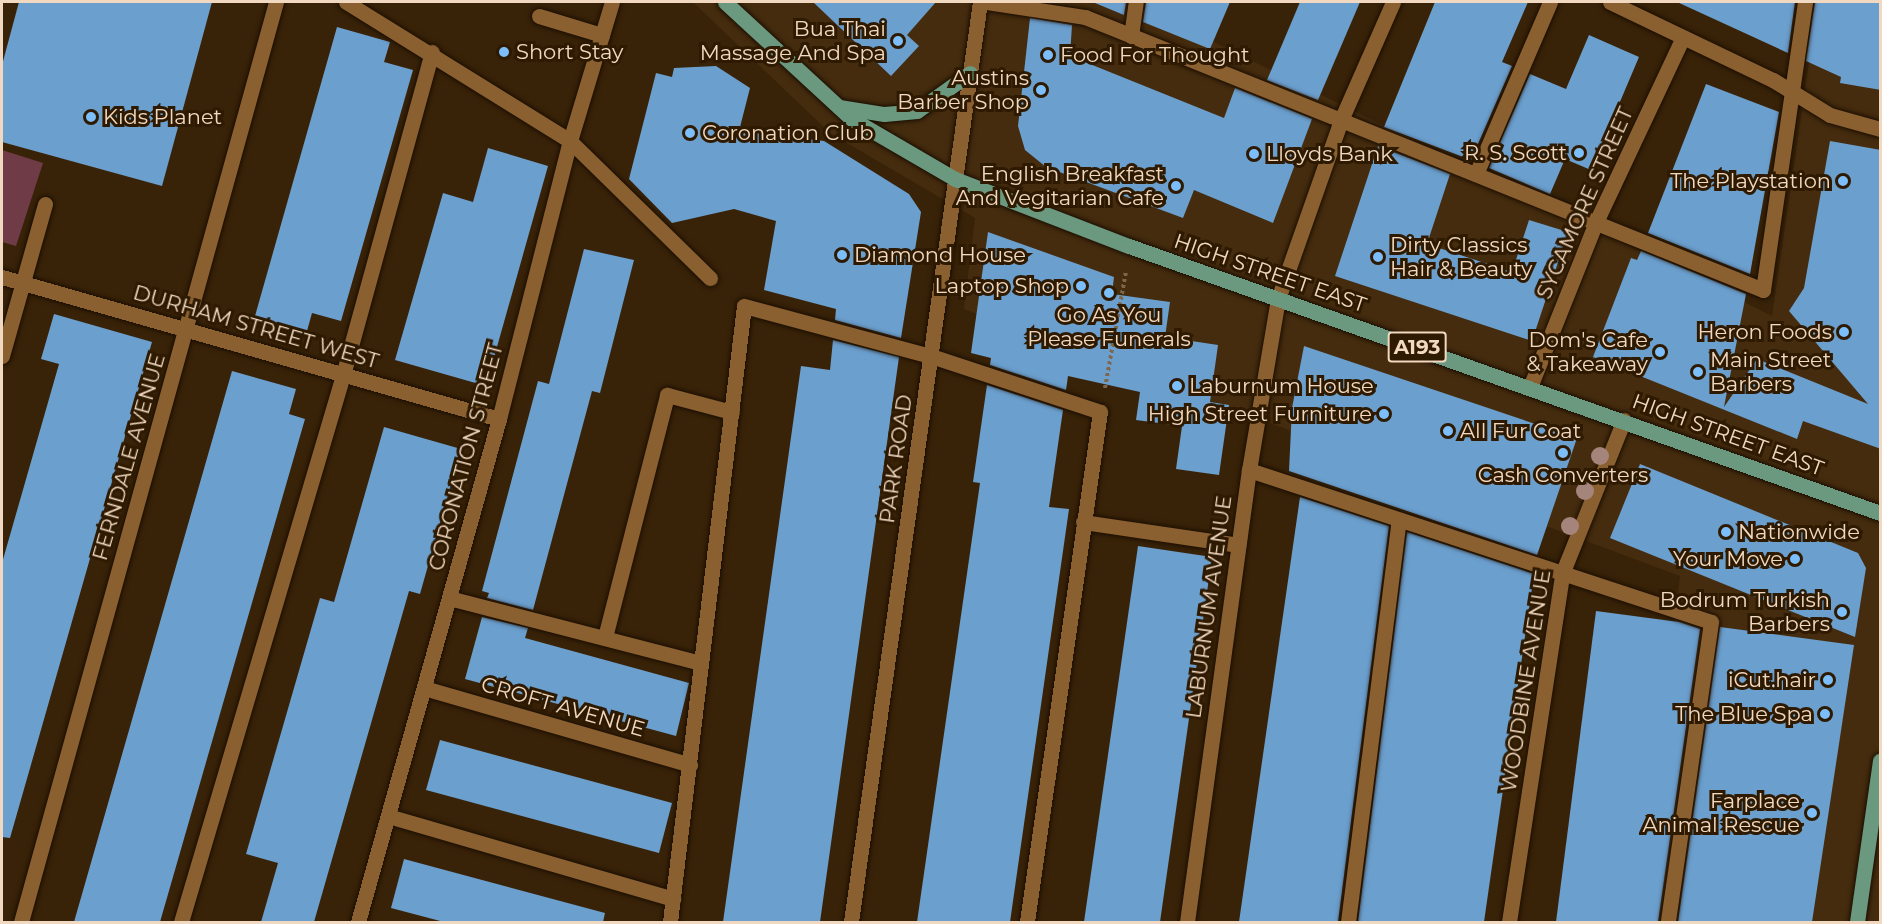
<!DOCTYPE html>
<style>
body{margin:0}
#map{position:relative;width:1882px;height:924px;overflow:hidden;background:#392308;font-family:Montserrat,sans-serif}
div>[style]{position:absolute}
.built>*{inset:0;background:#452c0e}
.green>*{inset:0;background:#6f3b46}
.building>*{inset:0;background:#6b9fce}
.path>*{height:4px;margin-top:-2px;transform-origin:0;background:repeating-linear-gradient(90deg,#7d664c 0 3px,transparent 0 6px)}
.roads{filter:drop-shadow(0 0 2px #1b0e02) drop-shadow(0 0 2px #1b0e02)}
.minor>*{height:15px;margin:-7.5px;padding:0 7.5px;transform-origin:7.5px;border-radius:7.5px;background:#8b6030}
.major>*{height:15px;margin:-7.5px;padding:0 7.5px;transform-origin:7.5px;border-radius:7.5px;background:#6a9980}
.trees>*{width:18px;height:18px;margin:-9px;border-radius:50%;background:#a5847c}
.dots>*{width:16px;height:16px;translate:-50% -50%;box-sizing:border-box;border:3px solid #2e1901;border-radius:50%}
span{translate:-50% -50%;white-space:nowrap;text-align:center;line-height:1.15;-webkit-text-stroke:6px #2e1901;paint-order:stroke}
.shield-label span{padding:2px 4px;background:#2e1901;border:2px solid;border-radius:4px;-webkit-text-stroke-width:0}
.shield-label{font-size:20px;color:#f1d8c0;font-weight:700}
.poi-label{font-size:21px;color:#f1d8c0}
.right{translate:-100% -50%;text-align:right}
.left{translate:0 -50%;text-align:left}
.street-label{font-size:21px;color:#f1d8c0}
.frame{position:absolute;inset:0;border:3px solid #f1d8c0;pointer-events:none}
</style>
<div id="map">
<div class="built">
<div style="clip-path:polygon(693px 2px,1132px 2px,1772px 316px,1818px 2px,1880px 2px,1880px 922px,1643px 922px,1680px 576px,964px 309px,975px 218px,830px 133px)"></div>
</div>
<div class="green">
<div style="clip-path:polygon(2px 150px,43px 163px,16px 246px,2px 242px)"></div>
</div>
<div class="building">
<div style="clip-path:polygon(19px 2px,212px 2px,162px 186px,2px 142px,2px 65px)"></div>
<div style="clip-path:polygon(813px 2px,936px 2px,907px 35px,919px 46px,891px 76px)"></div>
<div style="clip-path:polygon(1095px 2px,1126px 2px,1124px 15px,1095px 3px)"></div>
<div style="clip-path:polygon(1146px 2px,1230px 2px,1210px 49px,1143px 22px)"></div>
<div style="clip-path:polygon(1300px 2px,1360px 2px,1318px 100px,1267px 80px)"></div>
<div style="clip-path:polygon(1435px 2px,1528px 2px,1502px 62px,1512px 66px,1471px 160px,1384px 127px)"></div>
<div style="clip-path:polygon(1677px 2px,1795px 2px,1788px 53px)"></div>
<div style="clip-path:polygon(1815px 2px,1881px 2px,1881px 90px,1840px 83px,1841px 77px,1806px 61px)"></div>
<div style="clip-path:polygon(1030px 18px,1072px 25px,1070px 56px,1224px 118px,1235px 88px,1312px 119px,1273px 223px,1194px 190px,1183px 218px,1046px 167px,1025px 150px,1018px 126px)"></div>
<div style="clip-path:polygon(337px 27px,390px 42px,384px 62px,413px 70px,341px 321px,312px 313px,307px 331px,255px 316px)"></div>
<div style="clip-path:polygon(1589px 35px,1639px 57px,1591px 170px,1565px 159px,1550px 194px,1489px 168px,1530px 74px,1566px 89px)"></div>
<div style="clip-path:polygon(716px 66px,750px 88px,739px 131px,824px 141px,909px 194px,921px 212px,901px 338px,835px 320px,836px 309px,764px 290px,776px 221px,734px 209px,672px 223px,629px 179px,656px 73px,672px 77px,674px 68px)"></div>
<div style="clip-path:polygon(1706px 84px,1779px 112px,1750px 274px,1648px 233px)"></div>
<div style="clip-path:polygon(1830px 141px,1881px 150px,1881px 449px,1803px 421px,1797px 439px,1593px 357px,1631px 258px,1637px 260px,1641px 251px,1746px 294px,1724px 407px,1757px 359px,1868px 404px,1789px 311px,1804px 288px)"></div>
<div style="clip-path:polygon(1378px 146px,1450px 174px,1427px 244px,1512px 272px,1529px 220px,1568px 232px,1532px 341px,1335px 276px)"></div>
<div style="clip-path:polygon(488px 148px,548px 166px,486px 386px,395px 360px,443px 193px,473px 202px)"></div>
<div style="clip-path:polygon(988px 232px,1114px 277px,1112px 294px,1170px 302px,1165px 337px,1218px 345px,1210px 402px,1229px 405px,1219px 475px,1176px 469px,1182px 426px,1136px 420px,1140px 392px,1068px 376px,1066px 390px,990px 365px,991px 358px,971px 353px)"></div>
<div style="clip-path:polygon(584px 249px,634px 260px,600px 393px,592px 391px,533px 610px,487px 598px,489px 593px,482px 591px,538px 381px,549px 384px)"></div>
<div style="clip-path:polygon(54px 314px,152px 342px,10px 838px,2px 837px,2px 563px,59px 364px,41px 359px)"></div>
<div style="clip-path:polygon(833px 340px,899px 357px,820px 922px,723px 922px,801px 366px,830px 370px)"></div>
<div style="clip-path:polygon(1304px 346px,1577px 438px,1537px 555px,1289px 471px,1292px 408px)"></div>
<div style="clip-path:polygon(232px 371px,296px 389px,289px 414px,305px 419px,160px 922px,74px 922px)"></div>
<div style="clip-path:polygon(987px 385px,1063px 410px,1049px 507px,1069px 509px,1010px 922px,917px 922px,980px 483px,973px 482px)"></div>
<div style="clip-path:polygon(384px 427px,461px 449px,420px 594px,409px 591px,314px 922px,261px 922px,278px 863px,246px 854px,320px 598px,334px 602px)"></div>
<div style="clip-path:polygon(1640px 464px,1858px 553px,1866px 568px,1855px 637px,1610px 538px)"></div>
<div style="clip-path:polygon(1300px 497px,1389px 526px,1338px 922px,1239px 922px)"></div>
<div style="clip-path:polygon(1407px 532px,1534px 574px,1484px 922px,1358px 922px)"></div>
<div style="clip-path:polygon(1138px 546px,1212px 557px,1160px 922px,1084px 922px)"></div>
<div style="clip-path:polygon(1596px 611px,1679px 622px,1700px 629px,1658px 922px,1556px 922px)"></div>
<div style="clip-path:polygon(482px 617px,528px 628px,525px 638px,689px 683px,676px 736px,465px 679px)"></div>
<div style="clip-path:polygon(1720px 627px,1854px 645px,1812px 922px,1678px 922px)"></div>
<div style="clip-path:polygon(440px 740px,672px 803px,659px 853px,426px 790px)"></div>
<div style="clip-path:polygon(404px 859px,605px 913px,603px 922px,444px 922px,391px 908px)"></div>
</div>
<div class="path">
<div style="left:1105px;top:388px;width:119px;rotate:-79.8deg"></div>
</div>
<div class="roads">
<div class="minor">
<div style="left:346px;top:2px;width:264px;rotate:31.8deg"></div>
<div style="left:570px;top:141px;width:196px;rotate:44.4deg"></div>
<div style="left:986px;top:2px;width:100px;rotate:8.6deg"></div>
<div style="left:1085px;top:17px;width:731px;rotate:21.93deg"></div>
<div style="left:1763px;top:290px;width:291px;rotate:-81.7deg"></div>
<div style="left:1610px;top:2px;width:181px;rotate:25.6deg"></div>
<div style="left:1773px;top:80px;width:67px;rotate:31.6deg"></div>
<div style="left:1830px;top:115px;width:52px;rotate:15.6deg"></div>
<div style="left:539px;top:16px;width:66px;rotate:16.8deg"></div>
<div style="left:1131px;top:36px;width:34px;rotate:-82deg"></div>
<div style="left:1476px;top:174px;width:187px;rotate:-66.7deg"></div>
<div style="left:2px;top:277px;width:517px;rotate:15.95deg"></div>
<div style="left:2px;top:356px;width:158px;rotate:-74.2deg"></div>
<div style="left:1530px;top:387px;width:178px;rotate:-68.2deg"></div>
<div style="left:1596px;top:222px;width:204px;rotate:-64.8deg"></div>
<div style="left:1249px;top:470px;width:486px;rotate:18.2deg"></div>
<div style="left:1711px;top:622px;width:303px;rotate:98.2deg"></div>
<div style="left:1083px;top:522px;width:157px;rotate:8.4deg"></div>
<div style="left:449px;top:598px;width:259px;rotate:14.5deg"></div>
<div style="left:605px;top:637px;width:250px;rotate:-75.6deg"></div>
<div style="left:667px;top:395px;width:67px;rotate:14.7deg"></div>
<div style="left:424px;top:688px;width:277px;rotate:16.1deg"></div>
<div style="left:388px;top:816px;width:297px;rotate:16.2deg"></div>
<div style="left:21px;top:922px;width:955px;rotate:-74.51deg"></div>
<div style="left:181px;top:922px;width:570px;rotate:-73.5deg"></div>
<div style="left:343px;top:375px;width:335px;rotate:-74.6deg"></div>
<div style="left:358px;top:922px;width:522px;rotate:-74.34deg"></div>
<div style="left:499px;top:419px;width:287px;rotate:-75.7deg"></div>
<div style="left:570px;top:141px;width:145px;rotate:-73.2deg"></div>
<div style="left:670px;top:922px;width:620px;rotate:-83.15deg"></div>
<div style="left:744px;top:306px;width:194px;rotate:15deg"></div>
<div style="left:931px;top:356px;width:178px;rotate:18.3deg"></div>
<div style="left:1100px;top:412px;width:515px;rotate:98.15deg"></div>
<div style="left:851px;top:922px;width:929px;rotate:-82.02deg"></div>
<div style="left:1187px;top:922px;width:456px;rotate:-82.2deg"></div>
<div style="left:1249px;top:470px;width:173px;rotate:-80.4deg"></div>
<div style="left:1278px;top:299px;width:190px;rotate:-70.6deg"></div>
<div style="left:1341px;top:120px;width:129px;rotate:-66.2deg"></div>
<div style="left:1348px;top:922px;width:404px;rotate:-82.8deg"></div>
<div style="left:1509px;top:922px;width:352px;rotate:-81.3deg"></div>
<div style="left:1562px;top:574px;width:166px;rotate:-68.1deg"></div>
</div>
<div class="major">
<div style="left:725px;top:2px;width:173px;rotate:42.7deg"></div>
<div style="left:852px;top:119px;width:119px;rotate:30.2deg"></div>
<div style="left:955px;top:179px;width:186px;rotate:21.1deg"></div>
<div style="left:1129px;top:246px;width:797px;rotate:19.57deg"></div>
<div style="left:839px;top:107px;width:46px;rotate:8.8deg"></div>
<div style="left:884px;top:114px;width:33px;rotate:-5deg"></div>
<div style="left:917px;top:111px;width:65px;rotate:-35.6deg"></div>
<div style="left:1857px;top:922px;width:163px;rotate:-81.9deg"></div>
</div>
</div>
<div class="trees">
<div style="left:1600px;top:456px"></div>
<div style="left:1585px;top:491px"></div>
<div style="left:1570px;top:526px"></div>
</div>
<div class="dots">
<div style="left:898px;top:41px;background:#7cbef9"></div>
<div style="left:504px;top:52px;background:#7cbef9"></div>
<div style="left:1048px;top:55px;background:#7cbef9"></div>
<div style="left:1041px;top:90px;background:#7cbef9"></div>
<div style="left:91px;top:117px;background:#7cbef9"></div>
<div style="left:690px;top:133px;background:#7cbef9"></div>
<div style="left:1579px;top:153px;background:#7cbef9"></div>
<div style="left:1254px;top:154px;background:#7cbef9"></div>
<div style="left:1843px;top:181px;background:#7cbef9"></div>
<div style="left:1176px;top:186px;background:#7cbef9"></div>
<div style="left:842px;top:255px;background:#7cbef9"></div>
<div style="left:1378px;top:257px;background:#7cbef9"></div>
<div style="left:1081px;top:286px;background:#7cbef9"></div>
<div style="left:1109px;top:293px;background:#7cbef9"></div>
<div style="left:1844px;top:332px;background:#7cbef9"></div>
<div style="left:1660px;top:352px;background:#7cbef9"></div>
<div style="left:1698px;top:372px;background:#7cbef9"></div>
<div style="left:1177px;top:386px;background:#7cbef9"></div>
<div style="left:1384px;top:414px;background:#7cbef9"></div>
<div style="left:1448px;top:431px;background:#7cbef9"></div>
<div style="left:1563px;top:453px;background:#7cbef9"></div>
<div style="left:1726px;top:532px;background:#7cbef9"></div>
<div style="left:1795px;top:559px;background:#7cbef9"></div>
<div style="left:1842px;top:612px;background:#7cbef9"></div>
<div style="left:1828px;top:680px;background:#7cbef9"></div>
<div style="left:1825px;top:714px;background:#7cbef9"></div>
<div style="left:1812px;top:813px;background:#7cbef9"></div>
</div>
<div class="shield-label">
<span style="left:1417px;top:347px">A193</span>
</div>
<div class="poi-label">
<span class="right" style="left:886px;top:41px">Bua Thai<br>Massage And Spa</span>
<span class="left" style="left:516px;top:52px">Short Stay</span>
<span class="left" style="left:1060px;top:55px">Food For Thought</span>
<span class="right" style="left:1029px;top:90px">Austins<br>Barber Shop</span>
<span class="left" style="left:103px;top:117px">Kids Planet</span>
<span class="left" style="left:702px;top:133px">Coronation Club</span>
<span class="right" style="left:1567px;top:153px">R. S. Scott</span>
<span class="left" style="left:1266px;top:154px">Lloyds Bank</span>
<span class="right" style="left:1164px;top:186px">English Breakfast<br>And Vegitarian Cafe</span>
<span class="right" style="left:1831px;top:181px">The Playstation</span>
<span class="left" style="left:1390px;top:257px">Dirty Classics<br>Hair &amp; Beauty</span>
<span class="left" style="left:854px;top:255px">Diamond House</span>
<span class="right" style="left:1069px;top:286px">Laptop Shop</span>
<span style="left:1109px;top:327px">Go As You<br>Please Funerals</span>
<span class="right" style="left:1832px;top:332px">Heron Foods</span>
<span class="right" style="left:1648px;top:352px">Dom's Cafe<br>&amp; Takeaway</span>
<span class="left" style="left:1710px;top:372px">Main Street<br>Barbers</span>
<span class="left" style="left:1189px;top:386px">Laburnum House</span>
<span class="right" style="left:1372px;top:414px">High Street Furniture</span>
<span class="left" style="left:1460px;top:431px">All Fur Coat</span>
<span style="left:1563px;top:475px">Cash Converters</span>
<span class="left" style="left:1738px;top:532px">Nationwide</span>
<span class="right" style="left:1783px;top:559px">Your Move</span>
<span class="right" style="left:1830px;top:612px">Bodrum Turkish<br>Barbers</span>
<span class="right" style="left:1816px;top:680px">iCut.hair</span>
<span class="right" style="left:1813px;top:714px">The Blue Spa</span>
<span class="right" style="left:1800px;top:813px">Farplace<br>Animal Rescue</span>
</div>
<div class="street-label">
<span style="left:1585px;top:203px;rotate:-66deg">SYCAMORE STREET</span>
<span style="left:1270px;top:273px;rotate:19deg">HIGH STREET EAST</span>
<span style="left:256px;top:327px;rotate:16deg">DURHAM STREET WEST</span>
<span style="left:1728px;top:435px;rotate:20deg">HIGH STREET EAST</span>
<span style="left:129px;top:457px;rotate:-74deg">FERNDALE AVENUE</span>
<span style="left:466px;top:457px;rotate:-75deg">CORONATION STREET</span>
<span style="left:896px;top:459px;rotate:-82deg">PARK ROAD</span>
<span style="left:1209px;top:607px;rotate:-82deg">LABURNUM AVENUE</span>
<span style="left:1526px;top:681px;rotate:-81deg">WOODBINE AVENUE</span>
<span style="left:563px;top:707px;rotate:16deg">CROFT AVENUE</span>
</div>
<div class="frame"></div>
</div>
